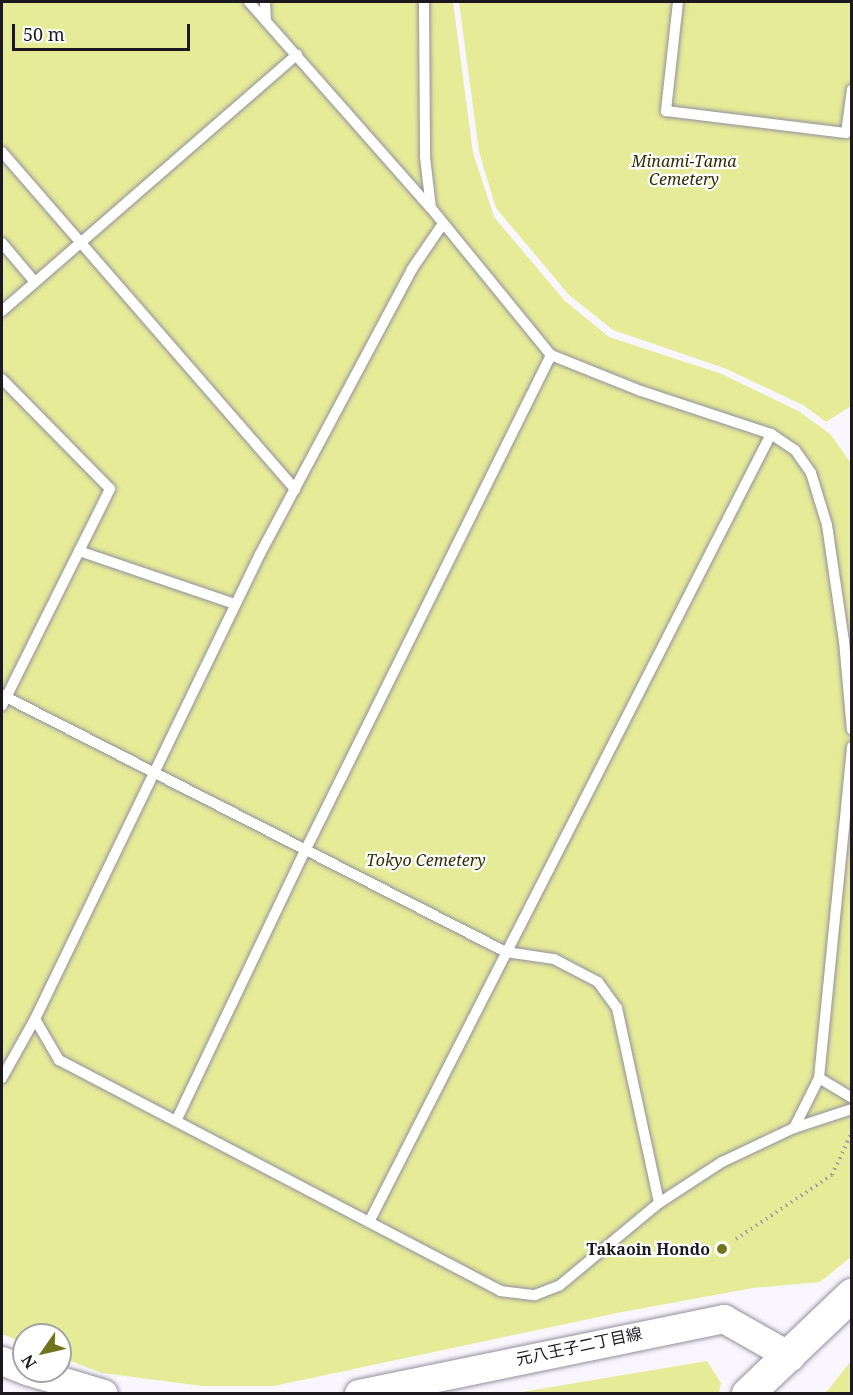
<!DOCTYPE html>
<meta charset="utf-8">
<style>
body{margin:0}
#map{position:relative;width:853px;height:1395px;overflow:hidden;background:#f9f7fd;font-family:"Noto Serif","Noto Sans JP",serif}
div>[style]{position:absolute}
.green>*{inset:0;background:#e5eb97}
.path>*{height:4px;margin-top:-2px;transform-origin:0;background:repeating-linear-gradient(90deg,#9f9da3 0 1.5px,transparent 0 6px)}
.roads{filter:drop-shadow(0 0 2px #948f9e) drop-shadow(0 0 2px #948f9e)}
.lane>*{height:10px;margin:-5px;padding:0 5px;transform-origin:5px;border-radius:5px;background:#fff}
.secondary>*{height:28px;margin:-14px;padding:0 14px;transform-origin:14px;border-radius:14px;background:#fff}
.primary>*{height:32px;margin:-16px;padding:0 16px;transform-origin:16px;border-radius:16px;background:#fff}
.dots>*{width:16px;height:16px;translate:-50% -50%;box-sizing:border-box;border:3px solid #fff;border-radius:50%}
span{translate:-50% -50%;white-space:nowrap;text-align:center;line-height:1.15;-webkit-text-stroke:4.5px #fff;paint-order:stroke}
.park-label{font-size:16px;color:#2d2f03;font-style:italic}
.poi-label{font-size:16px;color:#1b191e;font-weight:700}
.right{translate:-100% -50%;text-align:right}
.street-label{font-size:16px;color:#1b191e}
.frame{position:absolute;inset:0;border:3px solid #1b191e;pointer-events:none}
.north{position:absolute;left:12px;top:1323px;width:60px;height:60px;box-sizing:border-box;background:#fff;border:2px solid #a4a3a5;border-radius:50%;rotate:236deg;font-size:16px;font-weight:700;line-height:24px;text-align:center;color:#1b191e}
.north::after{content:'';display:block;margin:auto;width:21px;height:27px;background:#71741b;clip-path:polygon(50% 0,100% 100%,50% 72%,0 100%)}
.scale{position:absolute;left:12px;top:24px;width:178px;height:27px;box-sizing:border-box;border:3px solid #1b191e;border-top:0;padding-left:8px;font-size:18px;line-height:21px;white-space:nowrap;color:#1b191e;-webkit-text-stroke:4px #fff;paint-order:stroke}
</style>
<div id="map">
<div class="green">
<div style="clip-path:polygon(2px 2px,453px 2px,473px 153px,494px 217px,564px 300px,609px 337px,722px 374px,800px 412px,830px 434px,851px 463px,852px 1256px,820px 1282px,753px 1288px,622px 1312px,274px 1386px,202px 1386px,102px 1373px,60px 1357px,60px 1335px,24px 1335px,24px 1343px,2px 1334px)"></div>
<div style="clip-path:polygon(459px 2px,851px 2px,851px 406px,826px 422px,803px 405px,724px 368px,613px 330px,569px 295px,496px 208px,479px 152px)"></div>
<div style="clip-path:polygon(707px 1361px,721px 1383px,719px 1393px,516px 1393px)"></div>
<div style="clip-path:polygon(851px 1361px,851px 1393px,824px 1393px,828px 1390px)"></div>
</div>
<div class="path">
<div style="left:736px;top:1239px;width:115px;rotate:-33.7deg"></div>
<div style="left:832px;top:1175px;width:47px;rotate:-65.1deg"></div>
</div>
<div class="roads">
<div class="lane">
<div style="left:249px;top:2px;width:273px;rotate:48.6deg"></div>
<div style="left:265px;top:2px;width:19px;rotate:87deg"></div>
<div style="left:424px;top:2px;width:155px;rotate:89.6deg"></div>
<div style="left:425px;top:157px;width:51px;rotate:83.3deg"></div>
<div style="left:431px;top:208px;width:190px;rotate:50.8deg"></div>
<div style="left:551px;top:355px;width:97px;rotate:21.8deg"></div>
<div style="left:641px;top:391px;width:137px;rotate:18.3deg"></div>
<div style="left:771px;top:434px;width:29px;rotate:34deg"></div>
<div style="left:795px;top:450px;width:28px;rotate:55deg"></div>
<div style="left:811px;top:473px;width:54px;rotate:72.9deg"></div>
<div style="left:827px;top:525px;width:117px;rotate:81.7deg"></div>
<div style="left:844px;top:641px;width:89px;rotate:84.9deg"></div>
<div style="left:678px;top:2px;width:110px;rotate:96.3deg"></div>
<div style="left:666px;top:111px;width:181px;rotate:7deg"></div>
<div style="left:846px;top:133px;width:44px;rotate:-82.2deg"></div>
<div style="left:2px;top:152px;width:447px;rotate:49deg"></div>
<div style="left:2px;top:243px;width:51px;rotate:49.8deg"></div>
<div style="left:2px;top:311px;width:391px;rotate:-41deg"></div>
<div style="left:2px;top:379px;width:154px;rotate:45.5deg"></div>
<div style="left:110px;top:489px;width:242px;rotate:116.5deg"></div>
<div style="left:79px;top:551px;width:165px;rotate:18.8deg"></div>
<div style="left:2px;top:695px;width:566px;rotate:27.02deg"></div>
<div style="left:506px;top:952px;width:49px;rotate:8.3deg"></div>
<div style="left:554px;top:959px;width:50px;rotate:27.6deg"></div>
<div style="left:598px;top:982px;width:32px;rotate:54deg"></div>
<div style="left:617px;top:1008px;width:199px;rotate:77.8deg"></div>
<div style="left:35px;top:1019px;width:48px;rotate:59.7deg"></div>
<div style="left:59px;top:1060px;width:498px;rotate:27.6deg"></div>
<div style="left:500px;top:1291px;width:35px;rotate:7deg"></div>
<div style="left:535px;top:1295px;width:26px;rotate:-21deg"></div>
<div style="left:559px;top:1286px;width:130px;rotate:-39.7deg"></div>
<div style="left:659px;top:1203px;width:75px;rotate:-33.1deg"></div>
<div style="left:722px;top:1162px;width:80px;rotate:-25.3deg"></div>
<div style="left:794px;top:1128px;width:56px;rotate:-63.4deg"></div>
<div style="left:819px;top:1078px;width:333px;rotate:-84.3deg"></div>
<div style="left:2px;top:1078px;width:68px;rotate:-60.8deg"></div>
<div style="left:35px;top:1019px;width:517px;rotate:-64.18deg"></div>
<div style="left:260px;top:554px;width:323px;rotate:-61.9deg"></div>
<div style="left:412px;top:269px;width:53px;rotate:-55.7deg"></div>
<div style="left:819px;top:1078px;width:39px;rotate:31deg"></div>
<div style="left:176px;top:1121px;width:299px;rotate:-64.5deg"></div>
<div style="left:305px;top:851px;width:554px;rotate:-63.62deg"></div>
<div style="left:794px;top:1128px;width:61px;rotate:-18.1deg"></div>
<div style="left:369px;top:1222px;width:885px;rotate:-62.97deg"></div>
</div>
<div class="secondary">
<div style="left:2px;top:1361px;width:24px;rotate:22deg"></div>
<div style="left:27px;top:1371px;width:80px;rotate:16.6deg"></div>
<div style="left:359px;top:1394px;width:373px;rotate:-11.6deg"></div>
<div style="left:724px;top:1319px;width:77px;rotate:29.6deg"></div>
</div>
<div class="primary">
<div style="left:748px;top:1394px;width:144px;rotate:-43.6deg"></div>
</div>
</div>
<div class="dots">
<div style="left:722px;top:1249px;background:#71741b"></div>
</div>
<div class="park-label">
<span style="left:684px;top:170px">Minami-Tama<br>Cemetery</span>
<span style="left:426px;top:860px">Tokyo Cemetery</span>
</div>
<div class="poi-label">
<span class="right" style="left:710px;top:1249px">Takaoin Hondo</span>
</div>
<div class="street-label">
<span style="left:579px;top:1346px;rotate:-12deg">元八王子二丁目線</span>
</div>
<div class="frame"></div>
<div class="north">N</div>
<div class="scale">50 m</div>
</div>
